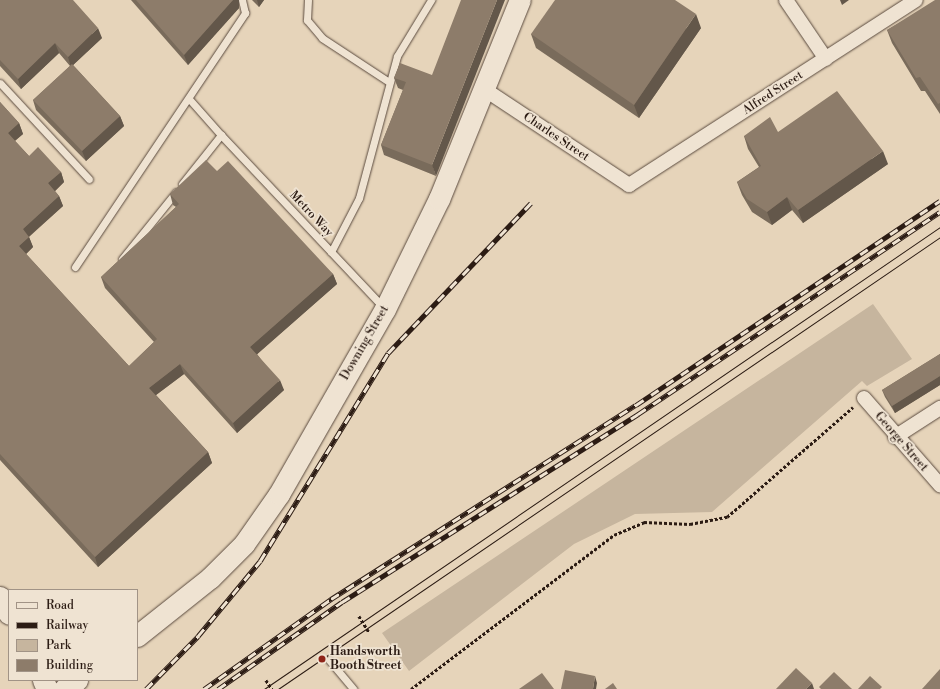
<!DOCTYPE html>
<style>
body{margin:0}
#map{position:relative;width:940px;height:689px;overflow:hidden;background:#e6d4ba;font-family:"Libre Bodoni",serif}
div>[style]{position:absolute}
.green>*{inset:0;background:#c6b59e}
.path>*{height:2.5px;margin-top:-1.25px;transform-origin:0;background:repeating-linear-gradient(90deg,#2c1c14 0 3px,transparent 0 5px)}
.roads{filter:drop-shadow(0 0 1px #5a4a3e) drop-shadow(0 0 1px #5a4a3e)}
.lane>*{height:7px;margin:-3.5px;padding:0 3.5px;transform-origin:3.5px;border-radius:3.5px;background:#efe3d2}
.street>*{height:14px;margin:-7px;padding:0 7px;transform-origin:7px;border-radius:7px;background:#efe3d2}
.secondary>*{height:21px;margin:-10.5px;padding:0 10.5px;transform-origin:10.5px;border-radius:10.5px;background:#efe3d2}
.tram>*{height:1px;margin:-0.5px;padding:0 0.5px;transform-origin:0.5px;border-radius:0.5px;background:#2c1c14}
.rail>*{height:4.5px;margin-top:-2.25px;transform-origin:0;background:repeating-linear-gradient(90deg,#efe3d2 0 9px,#2c1c14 0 18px);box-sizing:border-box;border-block:1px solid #2c1c14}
.wall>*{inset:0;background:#796b5b}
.shaded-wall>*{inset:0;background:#63574a}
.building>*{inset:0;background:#8d7c6a}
.dots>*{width:11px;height:11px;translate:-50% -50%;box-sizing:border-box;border:2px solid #efe3d2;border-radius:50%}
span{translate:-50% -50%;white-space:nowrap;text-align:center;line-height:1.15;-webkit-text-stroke:3.5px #efe3d2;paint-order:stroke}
.street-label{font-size:12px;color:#2c1c14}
.poi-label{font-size:12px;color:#2c1c14;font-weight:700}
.left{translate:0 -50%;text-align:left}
.legend{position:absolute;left:8px;top:589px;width:130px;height:92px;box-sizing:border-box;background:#efe3d2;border:1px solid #a19386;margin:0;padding:5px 7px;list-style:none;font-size:12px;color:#2c1c14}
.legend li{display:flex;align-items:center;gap:8px;height:20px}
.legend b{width:20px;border:1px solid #a19386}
</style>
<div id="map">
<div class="green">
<div style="clip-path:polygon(873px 304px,912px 359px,867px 386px,862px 381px,712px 512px,635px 514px,574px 544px,409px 671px,382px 633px)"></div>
</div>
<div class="path">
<div style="left:359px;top:616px;width:19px;rotate:58deg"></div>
<div style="left:266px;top:680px;width:11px;rotate:56deg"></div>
<div style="left:411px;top:689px;width:255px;rotate:-37.2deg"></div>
<div style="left:614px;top:535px;width:33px;rotate:-23deg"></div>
<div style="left:644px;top:522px;width:46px;rotate:2.5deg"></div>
<div style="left:690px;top:524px;width:38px;rotate:-11deg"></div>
<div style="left:727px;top:517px;width:167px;rotate:-41.1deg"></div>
</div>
<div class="roads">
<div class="lane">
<div style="left:308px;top:0;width:20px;rotate:93deg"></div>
<div style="left:307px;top:20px;width:23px;rotate:50deg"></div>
<div style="left:322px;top:38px;width:80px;rotate:33.3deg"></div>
<div style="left:0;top:83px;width:131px;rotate:47.2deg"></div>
<div style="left:221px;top:135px;width:236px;rotate:46.7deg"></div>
<div style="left:182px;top:184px;width:63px;rotate:-51.5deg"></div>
<div style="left:221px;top:135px;width:47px;rotate:-131.5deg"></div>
<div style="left:331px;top:252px;width:61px;rotate:-62.6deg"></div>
<div style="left:359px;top:198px;width:147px;rotate:-75deg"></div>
<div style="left:397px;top:56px;width:66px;rotate:-58.7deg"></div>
<div style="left:122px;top:259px;width:86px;rotate:-51.1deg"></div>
<div style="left:75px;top:267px;width:306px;rotate:-56.2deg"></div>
<div style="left:245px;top:13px;width:13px;rotate:-103deg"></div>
<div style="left:329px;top:660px;width:38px;rotate:50deg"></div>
</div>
<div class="street">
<div style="left:786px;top:0;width:71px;rotate:55.9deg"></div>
<div style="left:484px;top:89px;width:174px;rotate:33.5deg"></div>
<div style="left:629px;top:185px;width:341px;rotate:-32.8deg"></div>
<div style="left:864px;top:398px;width:116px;rotate:48.9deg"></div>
<div style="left:895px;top:437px;width:54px;rotate:-32.8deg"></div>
</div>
<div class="secondary">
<div style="left:0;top:597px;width:19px;rotate:62deg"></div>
<div style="left:137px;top:636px;width:93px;rotate:-38.5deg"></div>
<div style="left:210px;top:578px;width:48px;rotate:-45deg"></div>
<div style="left:244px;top:544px;width:61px;rotate:-55deg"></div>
<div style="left:279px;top:494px;width:213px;rotate:-60.2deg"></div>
<div style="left:385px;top:309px;width:123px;rotate:-63.9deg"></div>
<div style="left:439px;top:199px;width:215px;rotate:-67.9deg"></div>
<div style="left:43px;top:680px;width:10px;rotate:66deg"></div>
<div style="left:64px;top:689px;width:16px;rotate:-35deg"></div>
</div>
</div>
<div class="tram">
<div style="left:264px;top:689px;width:819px;rotate:-34.35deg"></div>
<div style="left:278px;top:689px;width:802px;rotate:-34.32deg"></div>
</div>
<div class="rail">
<div style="left:146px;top:689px;width:74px;rotate:-45.5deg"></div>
<div style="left:198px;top:636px;width:97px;rotate:-50.4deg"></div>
<div style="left:260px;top:561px;width:244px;rotate:-58.4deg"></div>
<div style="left:388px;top:353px;width:207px;rotate:-46.4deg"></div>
<div style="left:204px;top:689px;width:156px;rotate:-35.3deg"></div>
<div style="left:331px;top:599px;width:361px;rotate:-32.5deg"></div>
<div style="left:636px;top:405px;width:366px;rotate:-33.9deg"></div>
<div style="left:218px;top:689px;width:151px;rotate:-35.1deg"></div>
<div style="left:342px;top:602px;width:351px;rotate:-32.4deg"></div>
<div style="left:638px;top:414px;width:363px;rotate:-33.8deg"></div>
</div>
<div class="wall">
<div style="clip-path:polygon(0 0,102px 38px,73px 65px,120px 116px,124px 126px,86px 161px,36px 110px,33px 100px,70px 66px,59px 53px,21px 89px,0 66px)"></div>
<div style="clip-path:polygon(131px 0,239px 0,239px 8px,188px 65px)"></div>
<div style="clip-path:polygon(252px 0,264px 0,259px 7px)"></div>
<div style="clip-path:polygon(940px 0,940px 114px,925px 91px,921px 91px,892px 43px,887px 30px)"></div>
<div style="clip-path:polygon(701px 28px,639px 118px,536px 48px,531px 34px)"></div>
<div style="clip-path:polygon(400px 63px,436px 176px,384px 155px,381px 145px,403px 90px,398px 88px,394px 78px)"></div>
<div style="clip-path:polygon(0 102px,19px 123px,23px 134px,15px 141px,29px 156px,61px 172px,64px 182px,55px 191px,59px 196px,63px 206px,29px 237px,33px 247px,26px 254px,129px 366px,154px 342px,105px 288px,101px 277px,176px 207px,173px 205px,170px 194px,217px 171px,333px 274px,337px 284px,257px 354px,284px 390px,237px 433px,184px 374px,156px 395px,208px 452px,212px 463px,98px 567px,0 460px)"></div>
<div style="clip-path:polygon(778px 132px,888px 164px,803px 223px,792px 210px,772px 225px,752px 212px,742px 195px,737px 182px,759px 167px,748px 149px,744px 136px)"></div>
<div style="clip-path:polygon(940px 354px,940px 385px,895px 413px,885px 397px,882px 390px)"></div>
</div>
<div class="shaded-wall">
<div style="clip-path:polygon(233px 0,239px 0,239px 8px,188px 65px,184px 55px)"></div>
<div style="clip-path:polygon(257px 0,264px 0,259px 7px)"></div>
<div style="clip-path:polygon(497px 0,505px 0,436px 176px,432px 165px)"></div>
<div style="clip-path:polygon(840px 0,849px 0,842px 5px)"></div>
<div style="clip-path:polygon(696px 14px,701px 28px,639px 118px,634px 105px)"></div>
<div style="clip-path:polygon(98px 28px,102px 38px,71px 67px,68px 57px)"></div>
<div style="clip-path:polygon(55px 43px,59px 53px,21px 89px,18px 79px)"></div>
<div style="clip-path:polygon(120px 116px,124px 126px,86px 161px,82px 151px)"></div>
<div style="clip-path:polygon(19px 123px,23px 134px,12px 143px,8px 133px)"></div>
<div style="clip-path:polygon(883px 151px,888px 164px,803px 223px,798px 210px)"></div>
<div style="clip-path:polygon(61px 172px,64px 182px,52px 194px,48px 183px)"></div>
<div style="clip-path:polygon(59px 196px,63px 206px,26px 239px,23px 229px)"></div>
<div style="clip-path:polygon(787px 197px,792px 210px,772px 225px,767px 212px)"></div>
<div style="clip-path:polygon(29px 237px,33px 247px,23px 257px,19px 246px)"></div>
<div style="clip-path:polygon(333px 274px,337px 284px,254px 357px,250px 347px)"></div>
<div style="clip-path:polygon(180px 364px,184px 374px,152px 398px,149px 388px)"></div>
<div style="clip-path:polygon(940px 376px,940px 385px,895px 413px,892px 406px)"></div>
<div style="clip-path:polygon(280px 380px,284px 390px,237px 433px,233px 423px)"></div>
<div style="clip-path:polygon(208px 452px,212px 463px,98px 567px,95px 557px)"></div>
<div style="clip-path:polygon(595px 676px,597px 683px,596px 689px,593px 689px)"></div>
<div style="clip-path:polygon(812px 683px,814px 689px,806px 689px)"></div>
</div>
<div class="building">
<div style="clip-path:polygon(0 0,73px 0,98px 28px,68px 57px,55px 43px,18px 79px,0 60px)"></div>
<div style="clip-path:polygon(136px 0,233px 0,184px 55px)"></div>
<div style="clip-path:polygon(461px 0,497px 0,432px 165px,381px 145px,406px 82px,394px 78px,400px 63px,432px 75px)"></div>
<div style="clip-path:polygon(555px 0,675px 0,696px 14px,634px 105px,531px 34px)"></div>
<div style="clip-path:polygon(935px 0,940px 0,940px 103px,938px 104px,920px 77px,916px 78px,887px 30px)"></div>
<div style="clip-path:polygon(72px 64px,120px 116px,82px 151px,33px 100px)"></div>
<div style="clip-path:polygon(837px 91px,883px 151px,798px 210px,787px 197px,767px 212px,747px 199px,737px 182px,761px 166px,744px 136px,770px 117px,778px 132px)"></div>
<div style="clip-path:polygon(0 102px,19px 123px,8px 133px,29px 156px,38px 147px,61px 172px,48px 183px,59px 196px,23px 229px,29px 237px,19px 246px,129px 366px,157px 339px,101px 277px,179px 204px,170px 194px,206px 160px,217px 171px,228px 161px,333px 274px,250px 347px,280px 380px,233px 423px,180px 364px,149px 388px,208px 452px,95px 557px,0 454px)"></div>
<div style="clip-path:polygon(940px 354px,940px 376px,892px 406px,882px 390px)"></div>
<div style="clip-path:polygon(796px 668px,812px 683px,806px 689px,776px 689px)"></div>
<div style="clip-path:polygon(940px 669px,940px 689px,922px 689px)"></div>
<div style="clip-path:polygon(565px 670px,595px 676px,593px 689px,561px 689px)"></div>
<div style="clip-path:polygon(834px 672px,852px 689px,821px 689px,819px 687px)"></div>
<div style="clip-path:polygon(542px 673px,554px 689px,519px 689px)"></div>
<div style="clip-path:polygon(870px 676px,882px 687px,880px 689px,858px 689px)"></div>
<div style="clip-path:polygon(613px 683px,617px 689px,605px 689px)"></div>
</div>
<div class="dots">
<div style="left:322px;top:659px;background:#8f2418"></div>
</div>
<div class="street-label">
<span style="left:773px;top:93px;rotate:-33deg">Alfred Street</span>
<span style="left:556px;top:137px;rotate:34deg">Charles Street</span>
<span style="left:311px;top:214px;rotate:47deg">Metro Way</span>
<span style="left:365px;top:343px;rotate:-60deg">Downing Street</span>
<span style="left:901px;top:442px;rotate:49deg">George Street</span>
</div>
<div class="poi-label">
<span class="left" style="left:330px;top:659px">Handsworth<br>Booth Street</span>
</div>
<ul class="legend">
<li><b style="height:5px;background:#efe3d2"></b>Road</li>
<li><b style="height:5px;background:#2c1c14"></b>Railway</li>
<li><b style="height:11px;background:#c6b59e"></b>Park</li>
<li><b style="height:11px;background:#8d7c6a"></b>Building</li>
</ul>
</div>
